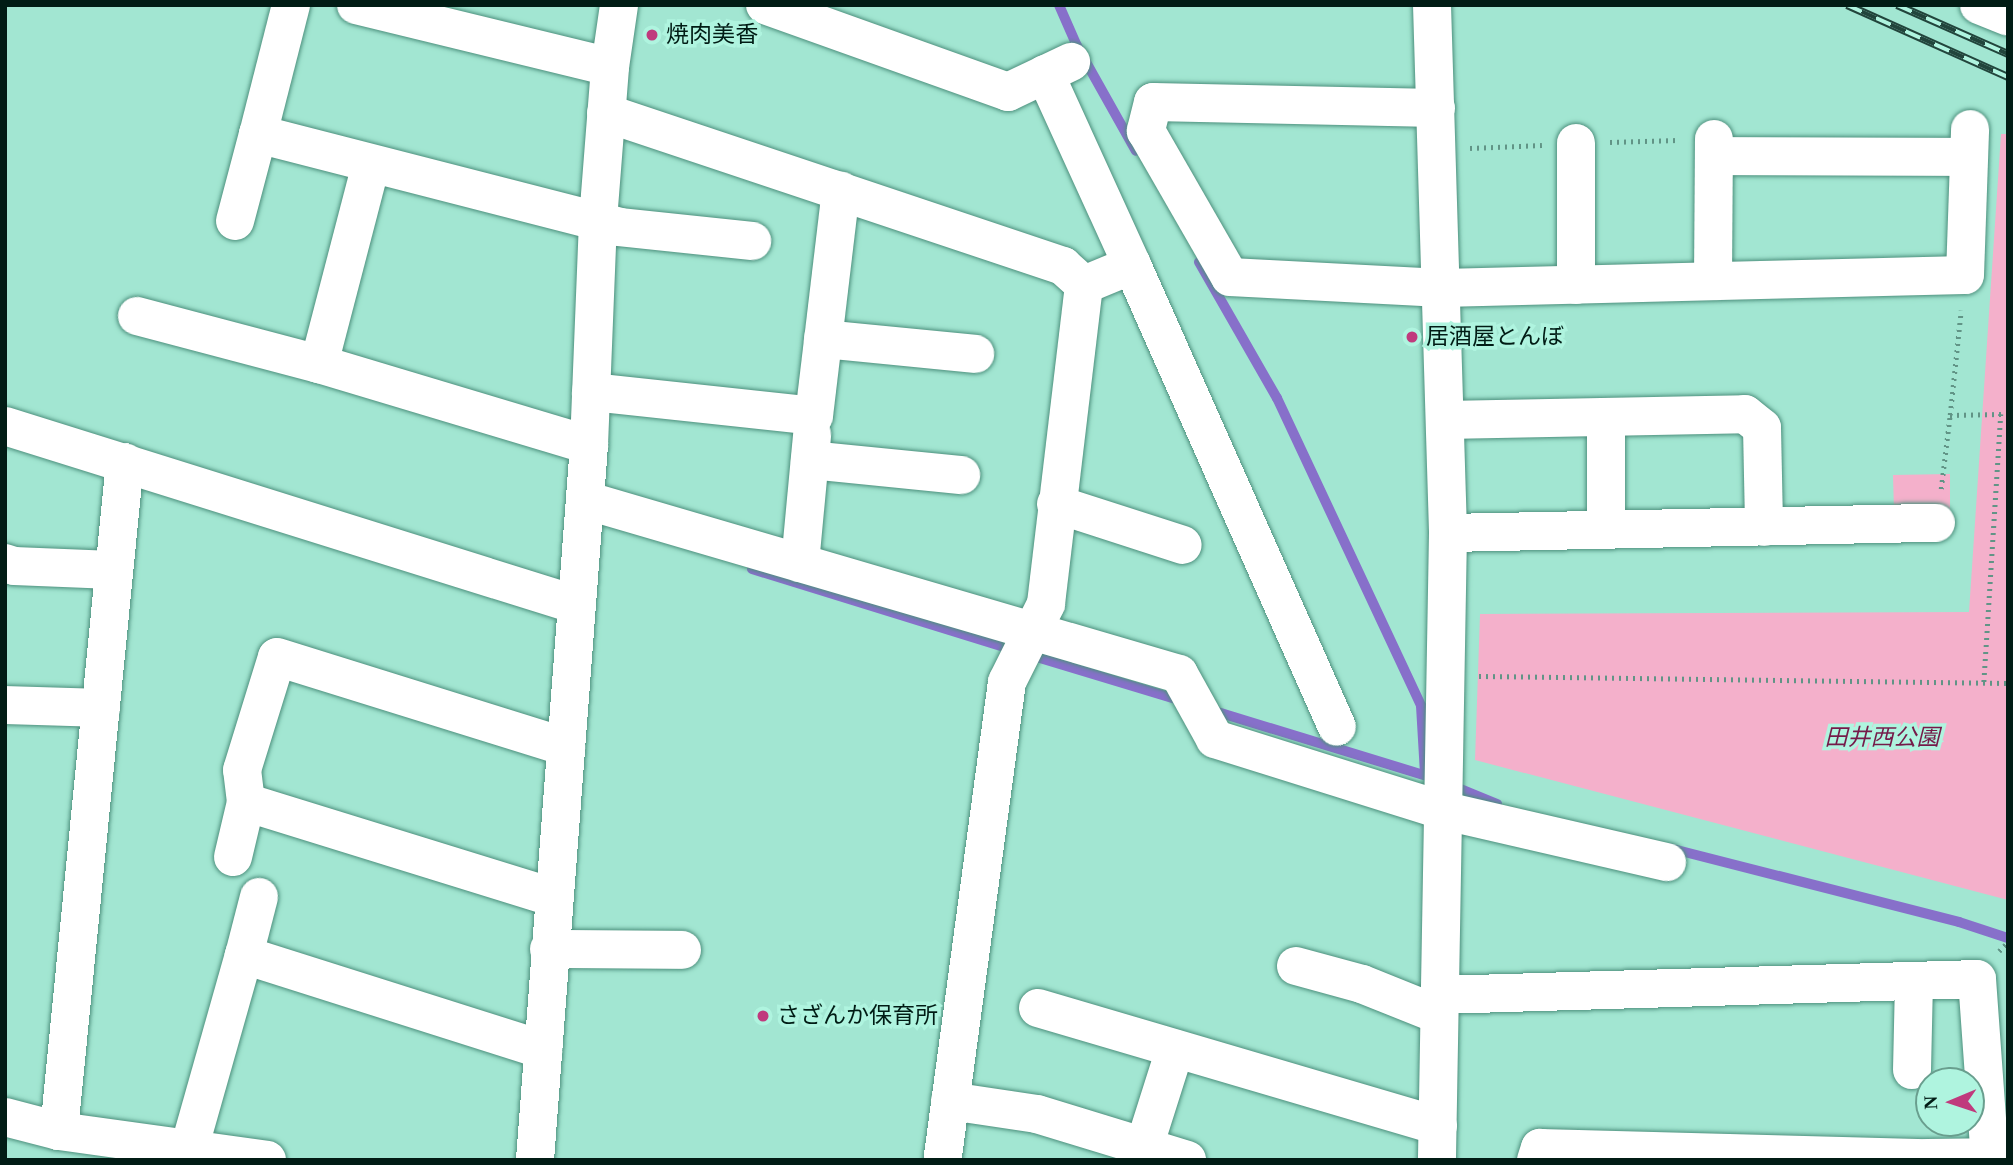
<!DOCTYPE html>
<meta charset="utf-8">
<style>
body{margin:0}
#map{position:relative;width:2013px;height:1165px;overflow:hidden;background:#a2e6d2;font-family:"Times New Roman","Noto Sans JP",serif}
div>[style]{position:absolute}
.green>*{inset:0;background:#f4b0cb}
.stream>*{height:10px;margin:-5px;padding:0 5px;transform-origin:5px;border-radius:5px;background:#8770ca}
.path>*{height:4.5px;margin-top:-2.25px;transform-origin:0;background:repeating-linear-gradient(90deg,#619486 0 2px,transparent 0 7px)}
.roads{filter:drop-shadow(0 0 2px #4d907d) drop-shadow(0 0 2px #4d907d)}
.minor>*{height:38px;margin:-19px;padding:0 19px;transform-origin:19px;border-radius:19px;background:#fff}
.rail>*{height:8px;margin-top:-4px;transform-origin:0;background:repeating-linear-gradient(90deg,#aff4df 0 16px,#22453c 0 32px);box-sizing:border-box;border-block:2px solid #22453c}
.dots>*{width:19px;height:19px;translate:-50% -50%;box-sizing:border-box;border:4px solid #aff4df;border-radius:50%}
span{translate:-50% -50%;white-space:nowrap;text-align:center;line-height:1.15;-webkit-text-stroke:7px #aff4df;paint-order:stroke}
.poi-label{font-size:23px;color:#011c15}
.left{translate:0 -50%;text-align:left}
.park-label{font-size:23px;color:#751a49;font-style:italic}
.frame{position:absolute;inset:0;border:7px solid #011c15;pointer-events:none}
.north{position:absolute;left:1915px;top:1067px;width:70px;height:70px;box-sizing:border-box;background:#aff4df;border:2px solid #699e8e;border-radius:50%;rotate:268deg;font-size:19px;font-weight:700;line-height:28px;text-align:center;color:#011c15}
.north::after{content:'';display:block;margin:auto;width:24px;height:32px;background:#c03a7d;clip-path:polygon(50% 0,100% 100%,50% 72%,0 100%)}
</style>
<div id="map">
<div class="green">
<div style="clip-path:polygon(2008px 108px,2008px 900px,1475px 760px,1480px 614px,1969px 612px,2001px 134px,2006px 134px)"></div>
<div style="clip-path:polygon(1950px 474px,1950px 511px,1894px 512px,1893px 475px)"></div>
</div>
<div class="stream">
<div style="left:1059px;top:5px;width:45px;rotate:66.3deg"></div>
<div style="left:1077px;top:46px;width:120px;rotate:60.7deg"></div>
<div style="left:1199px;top:262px;width:157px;rotate:60.2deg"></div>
<div style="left:1277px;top:398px;width:340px;rotate:64.9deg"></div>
<div style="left:1421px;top:706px;width:68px;rotate:86.6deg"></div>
<div style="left:752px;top:569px;width:274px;rotate:17.2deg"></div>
<div style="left:1030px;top:655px;width:159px;rotate:16.8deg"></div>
<div style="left:1211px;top:710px;width:235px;rotate:17deg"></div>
<div style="left:1451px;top:785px;width:50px;rotate:22.4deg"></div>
<div style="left:1669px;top:848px;width:299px;rotate:14.3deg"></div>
<div style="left:1959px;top:922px;width:52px;rotate:18.1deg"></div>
</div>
<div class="path">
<div style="left:1610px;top:142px;width:68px;rotate:-1.7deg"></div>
<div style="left:1470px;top:148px;width:72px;rotate:-2.4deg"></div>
<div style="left:1950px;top:415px;width:105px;rotate:-84deg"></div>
<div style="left:1941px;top:489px;width:75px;rotate:-83.1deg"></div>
<div style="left:1950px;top:415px;width:51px;rotate:-1.1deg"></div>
<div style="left:2001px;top:414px;width:270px;rotate:93.6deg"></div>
<div style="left:1479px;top:676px;width:529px;rotate:0.76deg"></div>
<div style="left:1999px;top:951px;width:13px;rotate:-45deg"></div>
</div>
<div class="roads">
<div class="minor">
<div style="left:291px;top:5px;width:133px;rotate:104.3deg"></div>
<div style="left:258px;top:134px;width:373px;rotate:14.4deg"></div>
<div style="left:619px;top:227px;width:134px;rotate:6deg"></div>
<div style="left:356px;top:5px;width:261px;rotate:13.7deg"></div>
<div style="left:765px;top:5px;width:258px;rotate:19.7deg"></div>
<div style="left:1008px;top:92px;width:70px;rotate:-25.5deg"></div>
<div style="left:1432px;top:5px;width:528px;rotate:88.26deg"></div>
<div style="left:1448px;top:533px;width:627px;rotate:91.01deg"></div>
<div style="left:1979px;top:5px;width:31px;rotate:22deg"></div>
<div style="left:1045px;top:74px;width:210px;rotate:65.5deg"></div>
<div style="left:1436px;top:108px;width:283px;rotate:-178.8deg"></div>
<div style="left:1153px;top:102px;width:30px;rotate:104deg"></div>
<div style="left:1146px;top:131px;width:168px;rotate:60.1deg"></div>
<div style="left:1230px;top:277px;width:212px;rotate:3deg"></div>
<div style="left:1442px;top:288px;width:523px;rotate:-1.42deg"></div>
<div style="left:1965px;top:275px;width:146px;rotate:-88deg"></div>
<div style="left:606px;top:113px;width:482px;rotate:18.5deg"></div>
<div style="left:1063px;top:266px;width:28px;rotate:42deg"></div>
<div style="left:1084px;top:285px;width:321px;rotate:96.8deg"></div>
<div style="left:1046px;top:604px;width:87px;rotate:116.6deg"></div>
<div style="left:1007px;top:682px;width:482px;rotate:97.7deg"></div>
<div style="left:1714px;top:156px;width:255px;rotate:0.2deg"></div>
<div style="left:235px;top:221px;width:90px;rotate:-75.2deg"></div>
<div style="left:1713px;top:281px;width:142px;rotate:-89.6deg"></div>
<div style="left:1084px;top:285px;width:52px;rotate:-22.6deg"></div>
<div style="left:1132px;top:265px;width:505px;rotate:66.07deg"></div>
<div style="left:1576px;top:285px;width:142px;rotate:-90deg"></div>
<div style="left:137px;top:316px;width:188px;rotate:14.8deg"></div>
<div style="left:319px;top:364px;width:282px;rotate:16.7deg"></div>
<div style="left:823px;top:339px;width:153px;rotate:5.6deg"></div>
<div style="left:319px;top:364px;width:206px;rotate:-75.4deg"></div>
<div style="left:591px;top:392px;width:224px;rotate:6.1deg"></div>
<div style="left:814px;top:416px;width:227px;rotate:-83.2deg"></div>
<div style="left:1445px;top:420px;width:300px;rotate:-1.1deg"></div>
<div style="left:1745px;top:414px;width:22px;rotate:39deg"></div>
<div style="left:1762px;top:428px;width:99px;rotate:88.8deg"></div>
<div style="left:5px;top:426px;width:599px;rotate:17.38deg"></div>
<div style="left:810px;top:460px;width:152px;rotate:5.7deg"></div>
<div style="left:585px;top:500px;width:619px;rotate:16.33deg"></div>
<div style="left:1179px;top:674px;width:74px;rotate:61deg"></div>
<div style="left:1215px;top:739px;width:237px;rotate:17.4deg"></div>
<div style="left:1441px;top:810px;width:232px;rotate:13deg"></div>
<div style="left:1056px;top:504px;width:133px;rotate:17.9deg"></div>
<div style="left:1606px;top:530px;width:113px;rotate:-90deg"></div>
<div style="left:1448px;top:533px;width:488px;rotate:-1.2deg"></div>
<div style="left:5px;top:563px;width:9px;rotate:18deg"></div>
<div style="left:14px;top:566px;width:99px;rotate:2.3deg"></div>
<div style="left:800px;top:563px;width:129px;rotate:-84.6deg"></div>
<div style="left:5px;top:705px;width:96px;rotate:1.8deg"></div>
<div style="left:233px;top:857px;width:57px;rotate:-76.7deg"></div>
<div style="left:552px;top:897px;width:320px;rotate:-162.8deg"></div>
<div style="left:246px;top:802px;width:32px;rotate:-97deg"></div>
<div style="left:242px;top:770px;width:118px;rotate:-72.8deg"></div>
<div style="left:277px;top:657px;width:303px;rotate:17.3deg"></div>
<div style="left:549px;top:949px;width:133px;rotate:0.4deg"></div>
<div style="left:244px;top:955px;width:60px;rotate:-75.5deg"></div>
<div style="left:1296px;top:966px;width:68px;rotate:15.3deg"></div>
<div style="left:1362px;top:984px;width:83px;rotate:21.9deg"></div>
<div style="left:1439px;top:995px;width:538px;rotate:-1.7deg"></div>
<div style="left:1977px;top:979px;width:181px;rotate:85.9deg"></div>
<div style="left:1038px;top:1008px;width:417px;rotate:16.4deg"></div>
<div style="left:1912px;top:1070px;width:88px;rotate:-88.7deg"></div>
<div style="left:950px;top:1101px;width:88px;rotate:8.5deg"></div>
<div style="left:1037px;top:1114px;width:157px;rotate:17deg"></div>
<div style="left:5px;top:1117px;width:56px;rotate:14.5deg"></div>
<div style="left:59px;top:1131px;width:210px;rotate:7.9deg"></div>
<div style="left:59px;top:1131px;width:672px;rotate:-84.37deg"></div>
<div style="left:1144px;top:1147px;width:103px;rotate:-72.4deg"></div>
<div style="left:189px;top:1149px;width:202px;rotate:-74.2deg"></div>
<div style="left:244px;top:955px;width:314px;rotate:17.6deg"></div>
<div style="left:535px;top:1160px;width:717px;rotate:-85.68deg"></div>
<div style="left:589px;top:445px;width:225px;rotate:-87.7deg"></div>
<div style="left:598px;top:220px;width:153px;rotate:-85.5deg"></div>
<div style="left:610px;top:67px;width:63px;rotate:-81.7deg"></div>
<div style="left:1536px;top:1160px;width:13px;rotate:-72deg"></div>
<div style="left:1540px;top:1148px;width:387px;rotate:1.5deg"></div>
<div style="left:1927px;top:1158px;width:81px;rotate:-0.7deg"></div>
</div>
</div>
<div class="rail">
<div style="left:1847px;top:5px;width:176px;rotate:24.1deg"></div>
<div style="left:1897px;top:5px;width:121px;rotate:23.8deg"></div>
</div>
<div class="dots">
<div style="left:652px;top:35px;background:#c03a7d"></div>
<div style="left:1412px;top:337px;background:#c03a7d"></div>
<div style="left:763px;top:1016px;background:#c03a7d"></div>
</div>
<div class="poi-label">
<span class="left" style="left:666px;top:35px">焼肉美香</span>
<span class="left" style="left:1426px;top:337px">居酒屋とんぼ</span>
<span class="left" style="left:777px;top:1016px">さざんか保育所</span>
</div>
<div class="park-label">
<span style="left:1882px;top:738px">田井西公園</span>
</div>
<div class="frame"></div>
<div class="north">N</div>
</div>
